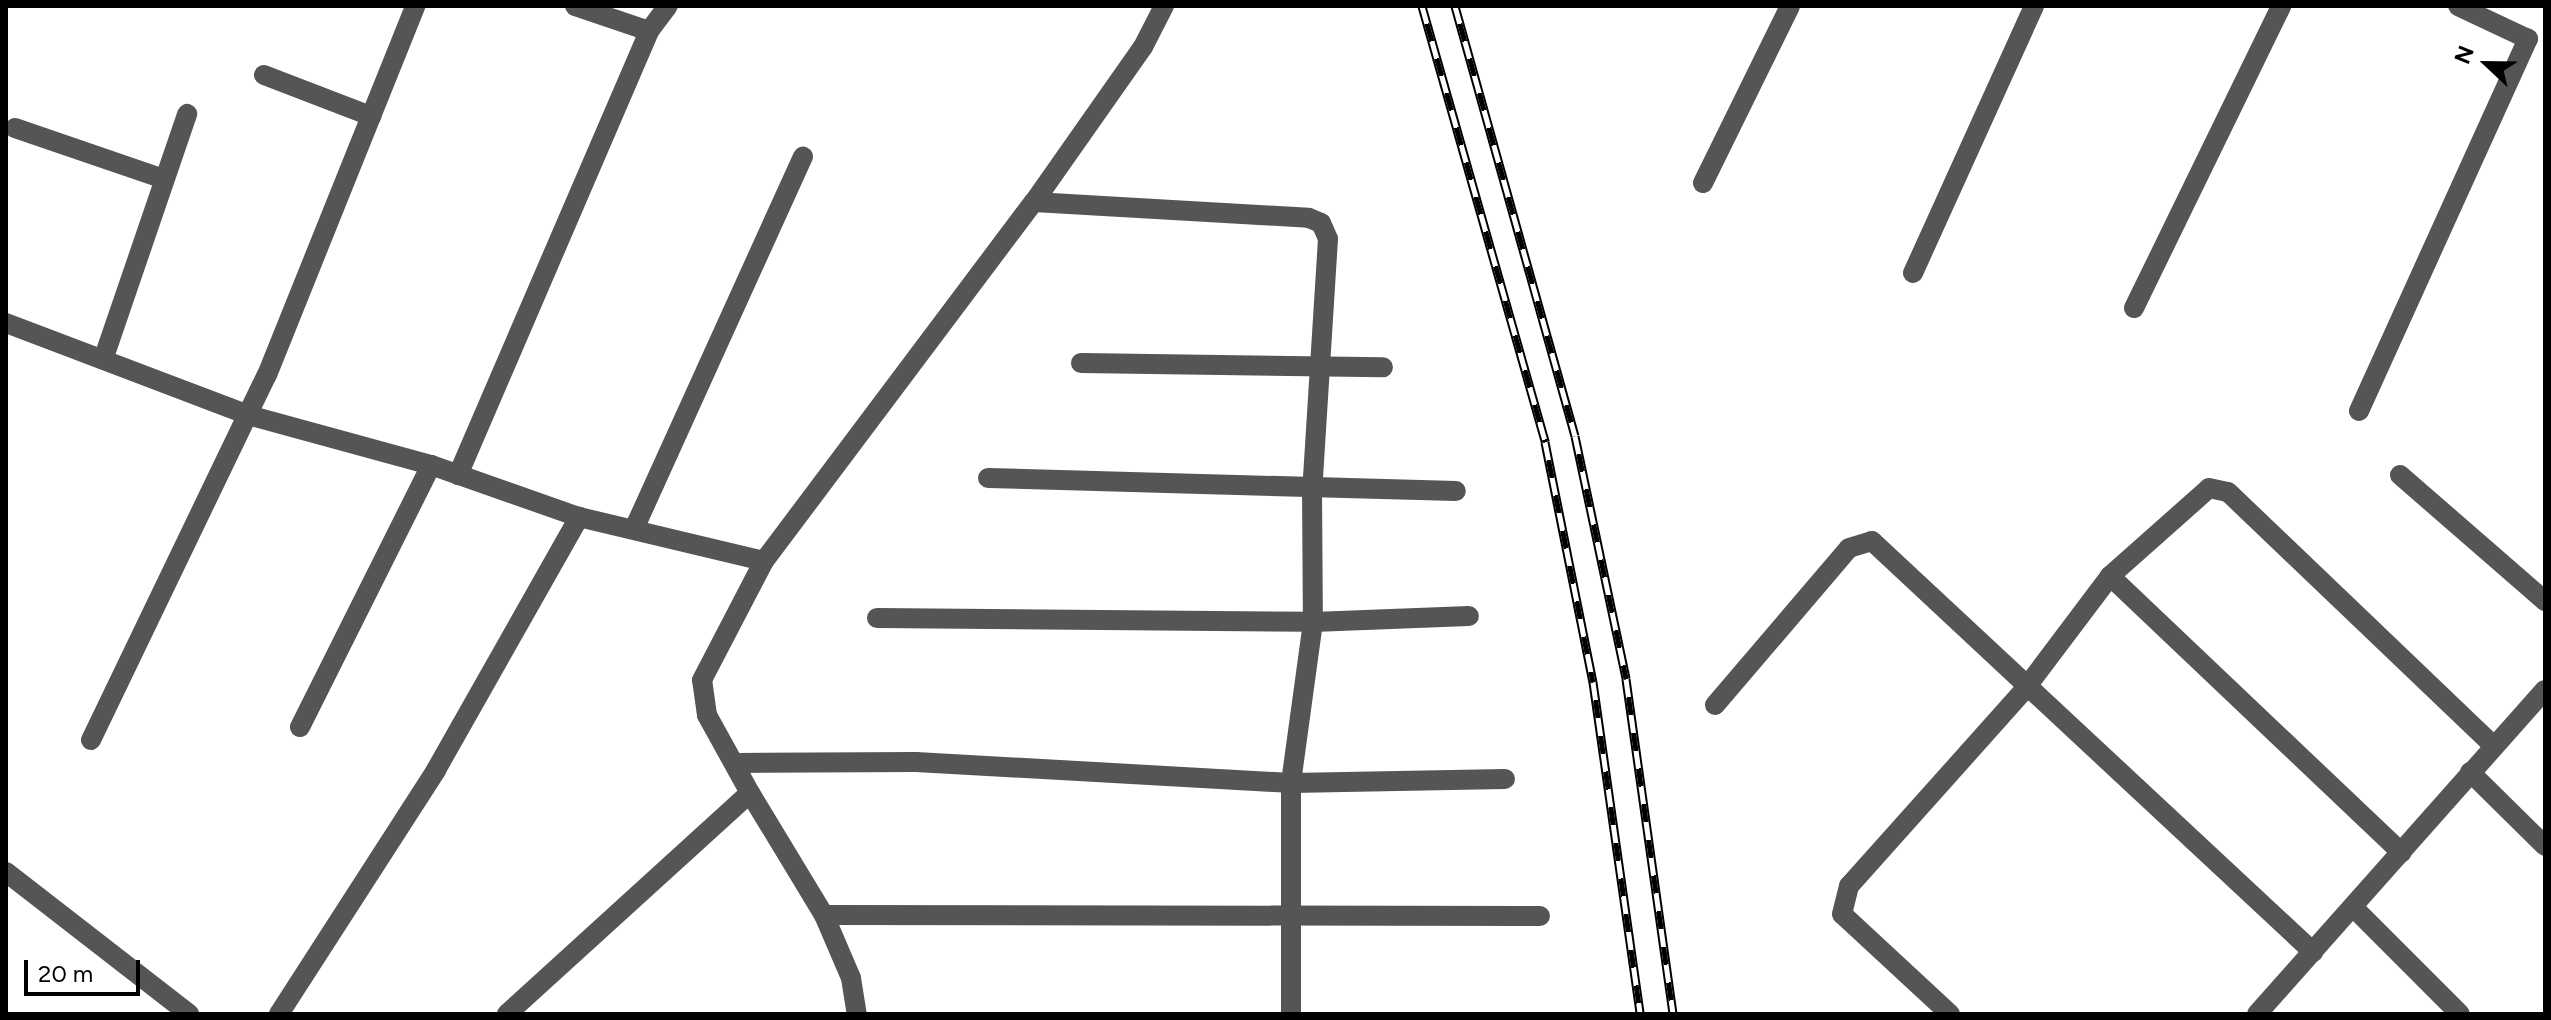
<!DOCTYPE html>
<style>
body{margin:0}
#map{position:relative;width:2551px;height:1020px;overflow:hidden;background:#fff;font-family:Figtree,sans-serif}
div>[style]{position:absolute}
.minor>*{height:20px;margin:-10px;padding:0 10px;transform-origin:10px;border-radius:10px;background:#555}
.rail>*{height:9px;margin-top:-4.5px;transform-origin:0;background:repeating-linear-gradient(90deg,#fff 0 18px,#000 0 36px);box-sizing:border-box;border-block:2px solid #000}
span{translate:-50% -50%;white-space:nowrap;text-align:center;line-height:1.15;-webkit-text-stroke:7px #fff;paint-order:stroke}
.frame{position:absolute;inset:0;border:8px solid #000;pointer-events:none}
.north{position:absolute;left:2447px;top:24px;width:80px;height:80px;-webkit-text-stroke:6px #fff;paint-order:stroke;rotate:292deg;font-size:22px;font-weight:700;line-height:32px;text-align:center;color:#000}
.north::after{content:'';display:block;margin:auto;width:28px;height:36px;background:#000;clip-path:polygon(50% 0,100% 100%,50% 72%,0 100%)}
.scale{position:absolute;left:24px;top:960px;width:116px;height:36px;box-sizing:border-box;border:4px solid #000;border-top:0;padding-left:10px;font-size:24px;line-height:28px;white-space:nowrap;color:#000;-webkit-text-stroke:6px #fff;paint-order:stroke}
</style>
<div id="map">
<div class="minor">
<div style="left:649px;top:31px;width:31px;rotate:-53deg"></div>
<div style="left:264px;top:75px;width:115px;rotate:21deg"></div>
<div style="left:15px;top:128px;width:157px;rotate:18.9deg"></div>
<div style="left:1703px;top:183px;width:197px;rotate:-63.8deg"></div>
<div style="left:1034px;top:202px;width:275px;rotate:3.3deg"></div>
<div style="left:1309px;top:218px;width:13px;rotate:23deg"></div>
<div style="left:1321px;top:223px;width:17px;rotate:66deg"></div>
<div style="left:1328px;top:239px;width:252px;rotate:93.6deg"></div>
<div style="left:1312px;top:490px;width:132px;rotate:89.6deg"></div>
<div style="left:1313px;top:622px;width:162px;rotate:97.8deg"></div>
<div style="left:1291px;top:783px;width:231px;rotate:90deg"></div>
<div style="left:1913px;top:273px;width:293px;rotate:-65.6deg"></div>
<div style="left:2134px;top:308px;width:336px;rotate:-64deg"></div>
<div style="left:6px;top:323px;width:259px;rotate:20.8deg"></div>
<div style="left:248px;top:415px;width:190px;rotate:15.3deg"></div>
<div style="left:431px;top:465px;width:157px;rotate:19.4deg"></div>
<div style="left:104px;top:357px;width:257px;rotate:-71.1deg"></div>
<div style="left:1081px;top:363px;width:302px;rotate:0.8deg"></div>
<div style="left:2359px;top:411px;width:409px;rotate:-65.6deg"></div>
<div style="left:2528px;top:39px;width:77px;rotate:-154.8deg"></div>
<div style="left:458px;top:475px;width:483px;rotate:-66.7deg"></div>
<div style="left:649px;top:31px;width:78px;rotate:-161.3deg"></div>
<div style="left:2400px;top:475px;width:192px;rotate:41deg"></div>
<div style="left:988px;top:478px;width:468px;rotate:1.6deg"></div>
<div style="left:634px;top:529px;width:409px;rotate:-65.6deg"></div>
<div style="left:2110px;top:576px;width:402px;rotate:43.5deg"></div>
<div style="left:877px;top:618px;width:436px;rotate:0.5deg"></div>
<div style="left:1313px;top:622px;width:156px;rotate:-2.2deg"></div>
<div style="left:1715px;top:705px;width:206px;rotate:-49.5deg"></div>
<div style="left:1849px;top:548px;width:24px;rotate:-17deg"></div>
<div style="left:1872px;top:541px;width:603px;rotate:42.98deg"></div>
<div style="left:300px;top:727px;width:293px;rotate:-63.4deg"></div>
<div style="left:91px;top:740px;width:405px;rotate:-64.3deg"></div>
<div style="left:267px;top:375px;width:398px;rotate:-68.1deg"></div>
<div style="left:737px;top:763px;width:179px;rotate:-0.3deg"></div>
<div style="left:916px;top:762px;width:376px;rotate:3.2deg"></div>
<div style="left:1291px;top:783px;width:214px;rotate:-1.1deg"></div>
<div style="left:2470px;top:772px;width:105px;rotate:44.6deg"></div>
<div style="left:750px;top:793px;width:143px;rotate:58.8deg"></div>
<div style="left:824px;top:915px;width:69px;rotate:66.8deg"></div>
<div style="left:851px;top:978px;width:36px;rotate:81deg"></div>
<div style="left:6px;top:872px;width:232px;rotate:37.8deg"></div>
<div style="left:2353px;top:907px;width:151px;rotate:45deg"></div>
<div style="left:824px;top:915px;width:716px;rotate:0.08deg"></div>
<div style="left:279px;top:1014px;width:290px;rotate:-57.2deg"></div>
<div style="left:436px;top:770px;width:291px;rotate:-60.5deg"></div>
<div style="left:579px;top:517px;width:190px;rotate:13.4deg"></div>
<div style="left:764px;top:561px;width:449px;rotate:-53.1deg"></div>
<div style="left:1034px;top:202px;width:189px;rotate:-54.9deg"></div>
<div style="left:1143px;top:47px;width:46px;rotate:-62.9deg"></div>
<div style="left:507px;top:1014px;width:328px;rotate:-42.3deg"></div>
<div style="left:750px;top:793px;width:89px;rotate:-118.9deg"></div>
<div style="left:707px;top:715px;width:35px;rotate:-98deg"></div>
<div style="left:702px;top:680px;width:134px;rotate:-62.5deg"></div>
<div style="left:1950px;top:1014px;width:147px;rotate:-137.2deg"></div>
<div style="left:1842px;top:914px;width:29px;rotate:-76deg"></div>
<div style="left:1849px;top:886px;width:264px;rotate:-48.2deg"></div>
<div style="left:2025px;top:689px;width:141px;rotate:-53deg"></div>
<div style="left:2110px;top:576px;width:132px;rotate:-41.6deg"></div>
<div style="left:2209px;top:488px;width:19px;rotate:12deg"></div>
<div style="left:2228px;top:492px;width:366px;rotate:43.7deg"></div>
<div style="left:2257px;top:1014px;width:433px;rotate:-48.4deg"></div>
</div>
<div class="rail">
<div style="left:1422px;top:6px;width:453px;rotate:74.2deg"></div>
<div style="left:1545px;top:442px;width:245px;rotate:78.7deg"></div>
<div style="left:1593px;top:682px;width:335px;rotate:81.9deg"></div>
<div style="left:1455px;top:6px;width:446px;rotate:74.4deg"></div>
<div style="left:1575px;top:436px;width:248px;rotate:78.1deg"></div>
<div style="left:1626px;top:679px;width:338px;rotate:82deg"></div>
</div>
<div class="frame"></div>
<div class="north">N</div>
<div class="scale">20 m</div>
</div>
